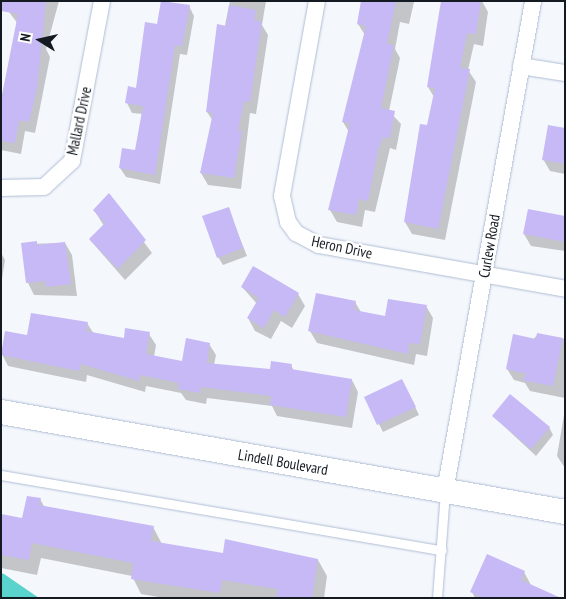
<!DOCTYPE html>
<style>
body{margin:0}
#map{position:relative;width:566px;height:599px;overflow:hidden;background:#f4f7fc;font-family:"PT Sans Narrow",sans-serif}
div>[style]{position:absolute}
.water>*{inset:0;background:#59d3cc}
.shadow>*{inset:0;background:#0003}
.building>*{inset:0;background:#c6b9f6}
.roads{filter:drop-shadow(0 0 1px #aebdd4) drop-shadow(0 0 1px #aebdd4)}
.lane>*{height:9px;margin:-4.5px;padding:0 4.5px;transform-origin:4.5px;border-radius:4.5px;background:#fff}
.street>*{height:16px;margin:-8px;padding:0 8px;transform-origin:8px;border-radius:8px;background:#fff}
.secondary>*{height:24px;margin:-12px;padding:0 12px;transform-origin:12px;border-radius:12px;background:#fff}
span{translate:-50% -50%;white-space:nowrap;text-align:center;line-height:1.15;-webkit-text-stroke:4.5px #fff;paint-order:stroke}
.street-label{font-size:15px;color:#141a22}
.frame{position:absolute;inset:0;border:2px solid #141a22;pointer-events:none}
.north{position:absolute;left:15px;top:15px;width:50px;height:50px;-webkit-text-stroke:4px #fff;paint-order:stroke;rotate:280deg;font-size:14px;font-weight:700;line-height:20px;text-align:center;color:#141a22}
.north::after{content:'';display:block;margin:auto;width:18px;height:22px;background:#141a22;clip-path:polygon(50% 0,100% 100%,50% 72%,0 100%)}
</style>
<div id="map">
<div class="water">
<div style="clip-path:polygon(1px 573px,4px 574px,39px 598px,1px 598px)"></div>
</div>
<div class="shadow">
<div style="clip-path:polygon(11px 1px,59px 1px,46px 49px,50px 57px,35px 133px,25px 131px,21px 154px,1px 150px,1px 101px,18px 24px,9px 12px)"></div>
<div style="clip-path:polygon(230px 1px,266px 1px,262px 25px,268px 35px,256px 114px,250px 113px,241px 189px,208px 185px,201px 173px,213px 121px,207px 112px)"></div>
<div style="clip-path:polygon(363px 1px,414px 2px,409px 24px,400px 22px,395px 49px,400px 58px,389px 111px,401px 124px,396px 150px,390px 148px,375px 212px,365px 210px,362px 227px,337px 222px,330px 210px,349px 132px,343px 122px,365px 35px,358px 24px)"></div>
<div style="clip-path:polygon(444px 1px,482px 1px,488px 12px,483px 46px,474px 44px,468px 70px,476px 82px,445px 240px,412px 234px,405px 222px,434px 97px,428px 87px)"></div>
<div style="clip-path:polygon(189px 6px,194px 16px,187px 55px,180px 54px,160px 184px,126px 177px,120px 168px,136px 151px,143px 114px,132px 113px,127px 103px)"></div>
<div style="clip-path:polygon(565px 128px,565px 174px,550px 171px,543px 159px)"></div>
<div style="clip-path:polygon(109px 195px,152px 253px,125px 280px,90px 240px,104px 226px,94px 210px)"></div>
<div style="clip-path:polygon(228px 208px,247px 256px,223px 265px,218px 257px)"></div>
<div style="clip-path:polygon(565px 217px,565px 251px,531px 246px,524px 234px)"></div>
<div style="clip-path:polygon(65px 243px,72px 255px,77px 296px,34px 295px,28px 283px,23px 244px)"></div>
<div style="clip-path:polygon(1px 253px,5px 260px,1px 285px)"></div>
<div style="clip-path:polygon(242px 287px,298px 294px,305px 306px,292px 328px,281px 321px,271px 339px,255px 331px,248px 318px,257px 304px)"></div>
<div style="clip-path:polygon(355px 302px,361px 312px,386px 317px,426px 306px,433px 318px,427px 356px,416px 354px,414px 365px,317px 343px,310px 331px)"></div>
<div style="clip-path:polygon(87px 323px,94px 334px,125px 340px,149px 334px,156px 345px,154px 357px,183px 362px,209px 344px,216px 355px,214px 365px,271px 370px,291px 365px,294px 371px,352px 380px,358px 392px,352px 428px,277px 416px,272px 406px,207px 398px,206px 404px,186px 400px,181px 393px,146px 386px,145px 392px,87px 375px,86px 382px,8px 366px,2px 354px,28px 337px)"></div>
<div style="clip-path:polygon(538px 334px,565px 339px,565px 398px,530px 391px,525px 383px,514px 380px,507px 369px)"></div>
<div style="clip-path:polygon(406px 388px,419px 415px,383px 432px,365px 397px)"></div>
<div style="clip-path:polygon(565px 409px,565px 468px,557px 456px)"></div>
<div style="clip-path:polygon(493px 416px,549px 427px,553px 435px,536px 456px)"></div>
<div style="clip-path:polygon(40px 499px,45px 508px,153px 527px,162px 544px,224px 555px,318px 560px,327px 576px,324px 598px,164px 598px,141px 594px,132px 576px,41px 558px,37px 575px,1px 568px,1px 515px,23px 519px)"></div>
<div style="clip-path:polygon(524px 572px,532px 587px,558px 598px,475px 598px,472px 592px)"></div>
</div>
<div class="building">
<div style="clip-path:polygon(1px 1px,46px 1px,37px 88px,29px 122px,19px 120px,15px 143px,1px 141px,1px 100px,18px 14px,1px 11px)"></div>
<div style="clip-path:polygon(161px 1px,190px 5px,182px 46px,175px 45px,155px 175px,119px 168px,122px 148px,135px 150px,143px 106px,125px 103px,128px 86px,136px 88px,145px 22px,157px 24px)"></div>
<div style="clip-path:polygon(361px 1px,396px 1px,387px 44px,394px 45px,381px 108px,395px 111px,390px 138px,383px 137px,378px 150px,368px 201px,359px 199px,356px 215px,328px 210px,350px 123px,342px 122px,366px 26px,357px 24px)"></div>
<div style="clip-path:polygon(441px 1px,481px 1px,476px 34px,467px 33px,460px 68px,470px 69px,438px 229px,404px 222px,420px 124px,427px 125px,435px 88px,427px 87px)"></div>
<div style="clip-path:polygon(229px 5px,256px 10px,254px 20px,262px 22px,250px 102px,244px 101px,238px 131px,242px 131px,234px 178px,200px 173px,213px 113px,206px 112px,217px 24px,226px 26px)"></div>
<div style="clip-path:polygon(548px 125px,565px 128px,565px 164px,542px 160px)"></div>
<div style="clip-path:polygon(109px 193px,146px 240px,118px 269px,89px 239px,105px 223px,93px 210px)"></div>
<div style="clip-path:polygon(229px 207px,243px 248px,217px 258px,202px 216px)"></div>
<div style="clip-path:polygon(528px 209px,565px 216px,565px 242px,523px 234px)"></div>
<div style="clip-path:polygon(37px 241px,37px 245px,65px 242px,71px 284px,46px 287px,45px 281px,26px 283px,21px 243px)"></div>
<div style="clip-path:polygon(253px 266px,299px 293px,285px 317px,274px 310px,264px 328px,247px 318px,259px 298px,241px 287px)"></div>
<div style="clip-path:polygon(316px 293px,356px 301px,354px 310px,385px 316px,388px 299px,427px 305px,420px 344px,409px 343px,408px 354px,308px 331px)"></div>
<div style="clip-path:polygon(31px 313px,88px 322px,86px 331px,124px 338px,125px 328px,150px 332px,146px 354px,182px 361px,186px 338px,210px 343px,207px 363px,270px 369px,271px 361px,292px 364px,291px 369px,352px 379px,346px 417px,270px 405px,271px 396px,201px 387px,200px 393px,178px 389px,179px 383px,140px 375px,139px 381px,81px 364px,79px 371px,1px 355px,5px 331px,27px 335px)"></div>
<div style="clip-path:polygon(537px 333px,563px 338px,553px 386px,522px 380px,527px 374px,506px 369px,513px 334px,536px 339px)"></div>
<div style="clip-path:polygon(402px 379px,416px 407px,377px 425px,364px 397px)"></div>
<div style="clip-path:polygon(510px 394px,550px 427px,531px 449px,492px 416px)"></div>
<div style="clip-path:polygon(27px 496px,41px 498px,39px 505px,154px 526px,151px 541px,223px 553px,225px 539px,318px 559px,312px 598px,276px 598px,278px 589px,222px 580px,220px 593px,131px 579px,133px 563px,32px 543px,29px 560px,1px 555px,1px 514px,22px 518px)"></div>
<div style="clip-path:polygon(487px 554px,525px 571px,521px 580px,561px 598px,483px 598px,470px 592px)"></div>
</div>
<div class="roads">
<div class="lane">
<div style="left:1px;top:475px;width:447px;rotate:9.7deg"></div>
<div style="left:437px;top:598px;width:107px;rotate:-85.7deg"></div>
</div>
<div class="street">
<div style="left:317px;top:1px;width:198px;rotate:100.2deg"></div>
<div style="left:282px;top:196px;width:27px;rotate:77deg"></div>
<div style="left:288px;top:222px;width:14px;rotate:54deg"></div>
<div style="left:296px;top:233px;width:26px;rotate:28deg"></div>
<div style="left:319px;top:245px;width:250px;rotate:10.1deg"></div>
<div style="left:521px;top:66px;width:45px;rotate:9deg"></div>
<div style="left:1px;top:188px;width:43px;rotate:-1.3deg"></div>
<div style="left:44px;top:187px;width:38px;rotate:-43deg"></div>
<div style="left:72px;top:161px;width:163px;rotate:-79.4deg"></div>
<div style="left:445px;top:491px;width:498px;rotate:-79.8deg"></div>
</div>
<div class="secondary">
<div style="left:1px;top:412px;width:573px;rotate:10.05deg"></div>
</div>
</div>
<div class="street-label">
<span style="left:79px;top:121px;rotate:-78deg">Mallard Drive</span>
<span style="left:489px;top:246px;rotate:-80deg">Curlew Road</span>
<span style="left:342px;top:247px;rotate:12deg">Heron Drive</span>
<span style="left:283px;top:462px;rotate:10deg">Lindell Boulevard</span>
</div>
<div class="frame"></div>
<div class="north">N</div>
</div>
